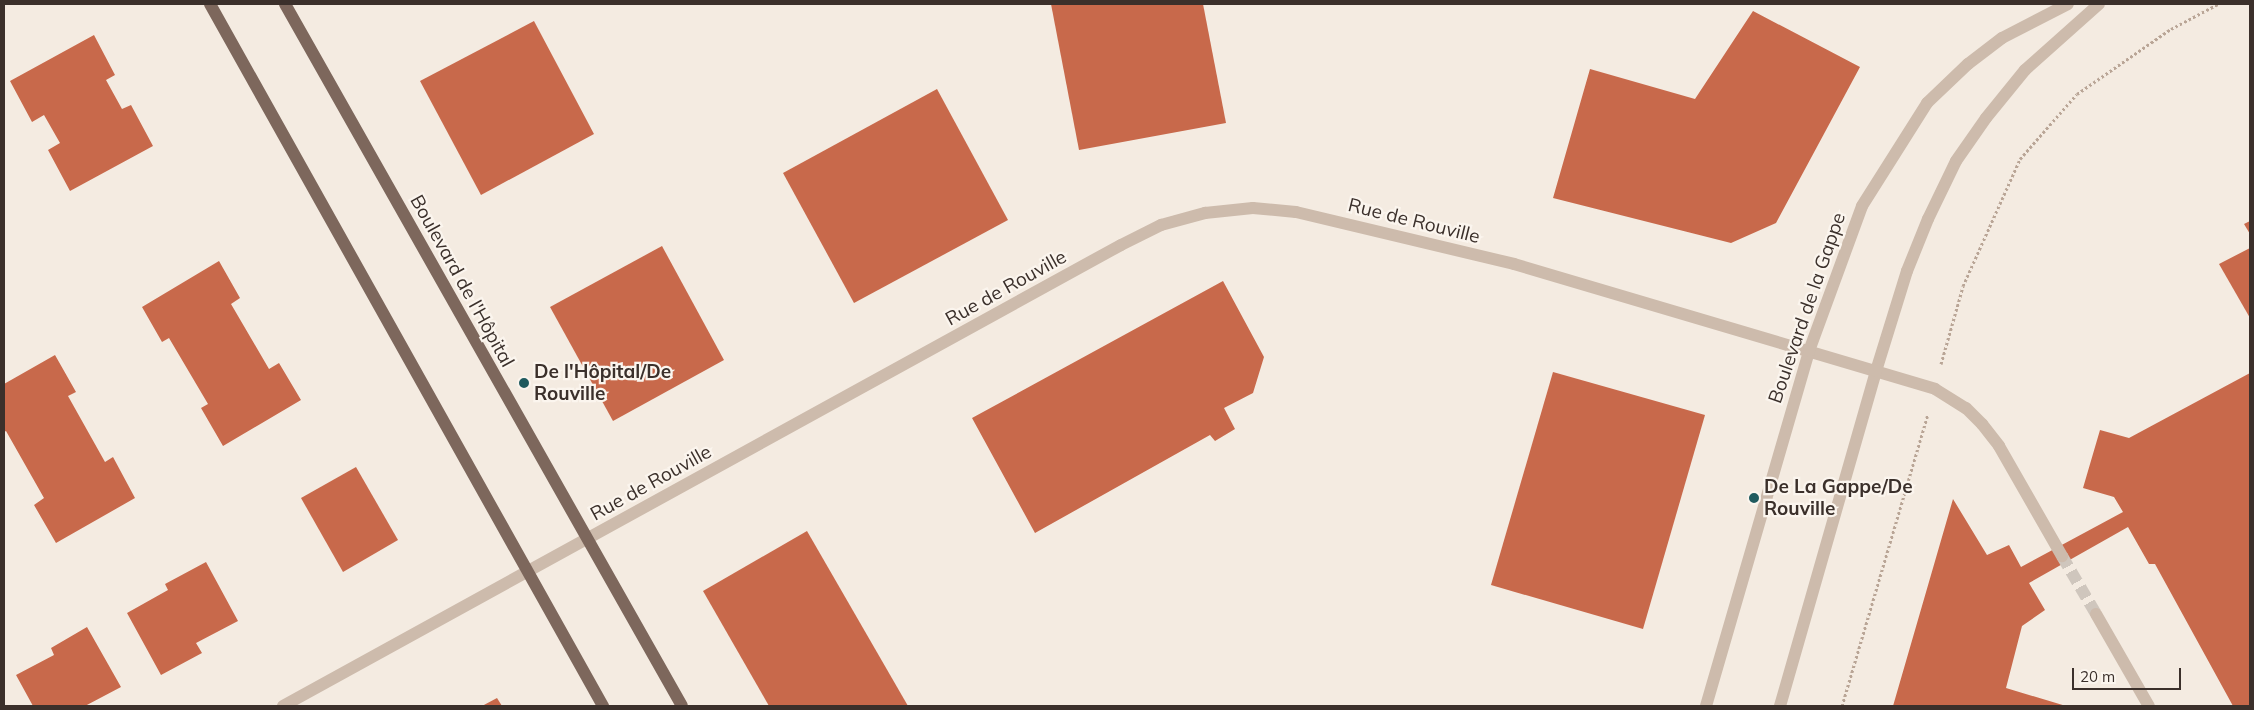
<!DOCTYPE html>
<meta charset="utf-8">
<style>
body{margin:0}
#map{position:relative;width:2254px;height:710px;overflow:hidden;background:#f4ebe1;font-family:Mulish,sans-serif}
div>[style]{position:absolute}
.building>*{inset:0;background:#c8694b}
.minor-tunnel>*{height:12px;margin-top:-6px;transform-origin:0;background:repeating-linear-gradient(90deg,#cfc6bd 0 12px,transparent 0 18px)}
.path>*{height:3px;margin-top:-1.5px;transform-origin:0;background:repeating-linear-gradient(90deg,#b9a596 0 2.5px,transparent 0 5px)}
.minor>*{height:12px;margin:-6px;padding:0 6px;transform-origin:6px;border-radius:6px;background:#cdbbac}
.major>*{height:12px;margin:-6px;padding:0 6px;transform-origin:6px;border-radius:6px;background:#7d675c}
.dots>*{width:14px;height:14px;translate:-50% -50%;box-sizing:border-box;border:2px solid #fbf5ee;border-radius:50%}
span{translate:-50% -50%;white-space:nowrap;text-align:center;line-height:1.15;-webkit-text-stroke:4.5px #fbf5ee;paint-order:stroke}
.street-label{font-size:19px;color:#3b302b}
.poi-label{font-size:19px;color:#3b302b;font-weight:700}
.left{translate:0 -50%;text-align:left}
.frame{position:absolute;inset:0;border:5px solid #3b302b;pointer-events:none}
.scale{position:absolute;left:2072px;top:668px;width:109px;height:22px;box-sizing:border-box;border:2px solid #3b302b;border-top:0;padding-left:6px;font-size:15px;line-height:18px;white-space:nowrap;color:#3b302b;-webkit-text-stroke:4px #fbf5ee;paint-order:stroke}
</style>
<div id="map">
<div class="building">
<div style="clip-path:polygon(1051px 4px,1203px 4px,1226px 123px,1079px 150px)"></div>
<div style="clip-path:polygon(1753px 11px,1860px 67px,1776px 223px,1731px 243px,1553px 198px,1590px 69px,1695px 99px)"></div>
<div style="clip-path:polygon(534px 21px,594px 134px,481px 195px,420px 81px)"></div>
<div style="clip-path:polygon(94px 35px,115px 75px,106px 80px,122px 109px,131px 105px,153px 146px,70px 191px,48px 150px,60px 143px,44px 115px,32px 122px,10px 81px)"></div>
<div style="clip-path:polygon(937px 89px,1008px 220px,854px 303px,783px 173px)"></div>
<div style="clip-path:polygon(2250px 221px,2250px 234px,2244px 224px)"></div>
<div style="clip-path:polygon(662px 246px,724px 360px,613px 421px,550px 307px)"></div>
<div style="clip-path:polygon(2250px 248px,2250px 318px,2219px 264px)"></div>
<div style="clip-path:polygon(219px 261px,240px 298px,231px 304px,269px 369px,279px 363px,301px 400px,223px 446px,201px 408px,208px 404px,169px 338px,162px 342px,142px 307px)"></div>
<div style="clip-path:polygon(1223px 281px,1264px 357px,1253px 393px,1224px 408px,1235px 429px,1215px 441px,1210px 435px,1035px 533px,972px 418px)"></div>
<div style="clip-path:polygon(55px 355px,76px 392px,68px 396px,105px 462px,113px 457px,135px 498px,56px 543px,34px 505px,44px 498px,6px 431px,4px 432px,4px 384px)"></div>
<div style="clip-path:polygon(1553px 372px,1705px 415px,1643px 629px,1491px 585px)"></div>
<div style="clip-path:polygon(2250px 373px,2250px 706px,2233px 706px,2155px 564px,2149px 564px,2128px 527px,2029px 583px,2045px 610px,2022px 626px,2006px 688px,2066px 706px,1893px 706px,1953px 499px,1987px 555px,2009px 545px,2021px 567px,2123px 512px,2114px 497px,2083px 488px,2100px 430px,2129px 438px)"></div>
<div style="clip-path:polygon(356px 467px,398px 540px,343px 572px,301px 498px)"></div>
<div style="clip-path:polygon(807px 531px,908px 706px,769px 706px,703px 591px)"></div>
<div style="clip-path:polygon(206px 562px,238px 621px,196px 643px,202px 653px,161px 675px,127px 613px,168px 590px,165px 584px)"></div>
<div style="clip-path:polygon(87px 627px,121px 687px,85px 706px,33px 706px,16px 675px,54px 655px,51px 648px)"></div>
<div style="clip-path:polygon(497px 698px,502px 706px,482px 706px)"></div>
</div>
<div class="minor-tunnel">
<div style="left:2062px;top:556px;width:67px;rotate:59.6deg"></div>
</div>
<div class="path">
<div style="left:1941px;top:364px;width:81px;rotate:-74.2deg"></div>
<div style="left:1963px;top:286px;width:139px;rotate:-65.8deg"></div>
<div style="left:2020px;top:159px;width:86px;rotate:-48.8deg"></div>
<div style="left:2077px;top:94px;width:114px;rotate:-34.7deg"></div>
<div style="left:2171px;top:29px;width:53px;rotate:-28deg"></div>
<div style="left:1842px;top:706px;width:304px;rotate:-73.6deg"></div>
</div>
<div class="minor">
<div style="left:2096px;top:614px;width:106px;rotate:60.1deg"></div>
<div style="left:283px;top:706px;width:956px;rotate:-28.82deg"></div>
<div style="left:1121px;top:245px;width:45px;rotate:-26.6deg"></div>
<div style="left:1161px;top:225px;width:46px;rotate:-15.3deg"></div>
<div style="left:1205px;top:213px;width:48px;rotate:-5.9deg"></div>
<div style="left:1253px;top:208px;width:43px;rotate:5.3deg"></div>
<div style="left:1296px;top:212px;width:224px;rotate:13.4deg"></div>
<div style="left:1514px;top:264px;width:439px;rotate:16.5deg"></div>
<div style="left:1935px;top:389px;width:36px;rotate:32deg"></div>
<div style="left:1966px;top:408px;width:23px;rotate:45deg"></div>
<div style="left:1982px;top:424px;width:28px;rotate:52deg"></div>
<div style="left:1999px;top:446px;width:127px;rotate:60.2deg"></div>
<div style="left:1706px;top:706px;width:370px;rotate:-73.8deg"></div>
<div style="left:1809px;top:351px;width:154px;rotate:-69.9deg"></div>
<div style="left:1862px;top:206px;width:122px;rotate:-57.7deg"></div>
<div style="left:1927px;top:103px;width:57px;rotate:-43.6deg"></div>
<div style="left:1968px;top:64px;width:43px;rotate:-37.4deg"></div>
<div style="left:2002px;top:38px;width:74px;rotate:-27.3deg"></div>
<div style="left:1780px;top:706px;width:348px;rotate:-74deg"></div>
<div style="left:1876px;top:371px;width:105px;rotate:-72.8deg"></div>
<div style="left:1907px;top:271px;width:56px;rotate:-68deg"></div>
<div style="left:1928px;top:219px;width:64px;rotate:-64.2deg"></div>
<div style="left:1956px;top:161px;width:52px;rotate:-55.1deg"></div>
<div style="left:1986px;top:118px;width:62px;rotate:-50.9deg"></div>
<div style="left:2025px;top:70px;width:99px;rotate:-41.7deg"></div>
</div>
<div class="major">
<div style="left:210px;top:4px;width:805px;rotate:60.76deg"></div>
<div style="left:285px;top:4px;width:806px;rotate:60.51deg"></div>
</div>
<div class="dots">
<div style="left:524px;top:383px;background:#1f5a5e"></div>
<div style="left:1754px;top:498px;background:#1f5a5e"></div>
</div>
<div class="street-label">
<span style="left:1414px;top:221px;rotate:14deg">Rue de Rouville</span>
<span style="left:462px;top:281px;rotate:61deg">Boulevard de l'Hôpital</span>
<span style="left:1006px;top:288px;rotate:-29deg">Rue de Rouville</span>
<span style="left:1807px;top:308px;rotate:-71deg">Boulevard de la Gappe</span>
<span style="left:651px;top:483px;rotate:-29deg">Rue de Rouville</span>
</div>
<div class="poi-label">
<span class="left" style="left:534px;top:383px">De l'Hôpital/De<br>Rouville</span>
<span class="left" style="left:1764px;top:498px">De La Gappe/De<br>Rouville</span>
</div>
<div class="frame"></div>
<div class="scale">20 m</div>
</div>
